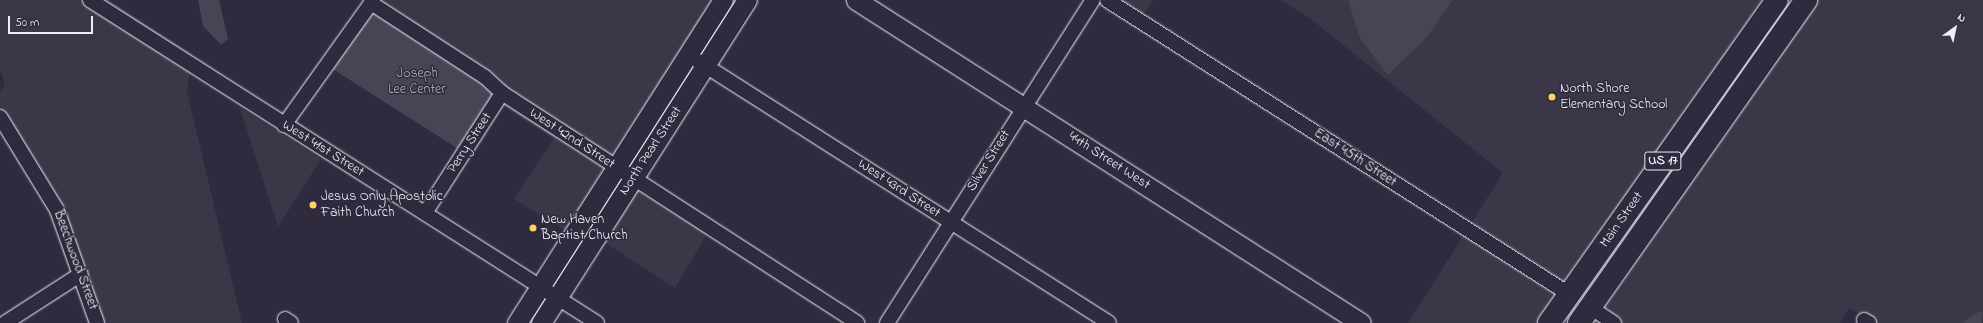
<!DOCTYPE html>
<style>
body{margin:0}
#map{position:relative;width:1983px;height:323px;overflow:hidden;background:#2f2a3d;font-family:"Indie Flower",sans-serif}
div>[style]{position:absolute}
.built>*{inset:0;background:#3b3749}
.green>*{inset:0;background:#464455}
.roads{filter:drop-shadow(0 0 1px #e8f1f8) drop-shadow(0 0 1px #e8f1f8)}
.street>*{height:14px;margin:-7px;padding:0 7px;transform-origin:7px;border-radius:7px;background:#2f2a3d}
.secondary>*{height:19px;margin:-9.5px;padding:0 9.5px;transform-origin:9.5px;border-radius:9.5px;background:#2f2a3d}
.primary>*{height:22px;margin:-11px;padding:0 11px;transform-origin:11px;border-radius:11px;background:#2f2a3d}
.dots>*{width:11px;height:11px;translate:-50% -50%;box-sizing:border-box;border:2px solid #2f2a3d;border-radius:50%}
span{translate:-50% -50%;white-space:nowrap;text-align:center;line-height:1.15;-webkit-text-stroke:3px #2f2a3d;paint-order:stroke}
.shield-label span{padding:1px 3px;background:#2f2a3d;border:1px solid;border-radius:3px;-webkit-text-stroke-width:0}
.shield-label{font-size:13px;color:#e8f1f8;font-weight:700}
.park-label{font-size:14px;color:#afb4bf}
.poi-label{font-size:14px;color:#e8f1f8}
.left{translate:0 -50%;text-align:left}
.street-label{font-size:14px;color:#e8f1f8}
.north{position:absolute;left:1935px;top:8px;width:40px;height:40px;-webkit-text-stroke:3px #2f2a3d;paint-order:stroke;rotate:33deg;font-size:11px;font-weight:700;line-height:16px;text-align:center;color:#e8f1f8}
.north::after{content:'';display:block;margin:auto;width:14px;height:18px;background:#e8f1f8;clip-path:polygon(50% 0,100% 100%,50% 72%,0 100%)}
.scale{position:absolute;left:8px;top:16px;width:85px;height:18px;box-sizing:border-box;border:2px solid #e8f1f8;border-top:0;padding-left:5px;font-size:12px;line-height:14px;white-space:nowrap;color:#e8f1f8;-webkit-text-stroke:3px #2f2a3d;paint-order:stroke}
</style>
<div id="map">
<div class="built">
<div style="clip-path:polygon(0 0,108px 0,192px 54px,187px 92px,242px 323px,104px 323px,67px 217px,0 107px,0 91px,5px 85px,0 69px)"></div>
<div style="clip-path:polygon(377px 0,715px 0,568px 232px,514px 199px,554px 138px,508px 109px,495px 91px,370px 11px)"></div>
<div style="clip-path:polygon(1120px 0,1153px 0,1143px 15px)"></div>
<div style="clip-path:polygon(1281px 0,1765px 0,1538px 323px,1408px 323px,1503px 173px,1312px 20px)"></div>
<div style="clip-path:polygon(1817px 0,1983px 0,1983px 311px,1961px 323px,1873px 323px,1849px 308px,1840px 323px,1590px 323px)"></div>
<div style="clip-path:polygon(240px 108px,321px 159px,278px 227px)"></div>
<div style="clip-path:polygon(635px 188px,707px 234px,675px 288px,602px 241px)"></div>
</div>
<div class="green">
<div style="clip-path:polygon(198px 0,219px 0,228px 39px,221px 45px,203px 26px)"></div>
<div style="clip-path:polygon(1348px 0,1453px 0,1426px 38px,1388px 75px,1360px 38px)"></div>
<div style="clip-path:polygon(370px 11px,495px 91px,460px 150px,331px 68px)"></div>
<div style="clip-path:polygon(1983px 311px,1982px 323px,1961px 323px,1978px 312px)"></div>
</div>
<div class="roads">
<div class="street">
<div style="left:90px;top:0;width:601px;rotate:32.5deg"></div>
<div style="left:1107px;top:0;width:548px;rotate:32.47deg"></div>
<div style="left:371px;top:3px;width:136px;rotate:33deg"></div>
<div style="left:485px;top:77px;width:23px;rotate:43deg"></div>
<div style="left:502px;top:93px;width:423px;rotate:32.9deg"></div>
<div style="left:698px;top:61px;width:487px;rotate:32.5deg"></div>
<div style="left:0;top:117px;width:109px;rotate:58.5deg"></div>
<div style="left:57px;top:210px;width:120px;rotate:70.5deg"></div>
<div style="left:284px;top:125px;width:153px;rotate:-54.5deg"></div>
<div style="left:425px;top:213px;width:143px;rotate:-57.3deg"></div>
<div style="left:1590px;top:307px;width:29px;rotate:34deg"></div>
<div style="left:285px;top:319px;width:7px;rotate:34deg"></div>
<div style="left:1864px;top:320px;width:6px;rotate:31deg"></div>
<div style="left:5px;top:323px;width:90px;rotate:-32.8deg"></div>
<div style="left:887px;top:323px;width:383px;rotate:-57.5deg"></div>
</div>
<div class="secondary">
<div style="left:856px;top:0;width:599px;rotate:32.6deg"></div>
<div style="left:517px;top:323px;width:383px;rotate:-57.5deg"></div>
<div style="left:541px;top:323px;width:383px;rotate:-57.5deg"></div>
</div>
<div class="primary">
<div style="left:1549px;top:323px;width:395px;rotate:-54.8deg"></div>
<div style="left:1579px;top:323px;width:395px;rotate:-54.9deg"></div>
</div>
</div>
<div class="dots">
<div style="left:1552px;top:97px;background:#ffd166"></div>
<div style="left:313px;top:205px;background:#ffd166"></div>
<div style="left:533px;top:228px;background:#ffd166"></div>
</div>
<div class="shield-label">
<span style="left:1663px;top:161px">US 17</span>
</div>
<div class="park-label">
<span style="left:417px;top:82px">Joseph<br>Lee Center</span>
</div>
<div class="poi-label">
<span class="left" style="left:1560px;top:97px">North Shore<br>Elementary School</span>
<span class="left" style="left:321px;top:205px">Jesus Only Apostolic<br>Faith Church</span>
<span class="left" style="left:541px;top:228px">New Haven<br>Baptist Church</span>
</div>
<div class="street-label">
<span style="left:572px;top:139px;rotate:33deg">West 42nd Street</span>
<span style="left:470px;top:143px;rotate:-57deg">Perry Street</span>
<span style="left:323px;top:149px;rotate:32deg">West 41st Street</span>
<span style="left:651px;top:151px;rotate:-57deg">North Pearl Street</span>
<span style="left:1355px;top:158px;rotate:33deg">East 45th Street</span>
<span style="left:989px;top:161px;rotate:-58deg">Silver Street</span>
<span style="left:1109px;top:161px;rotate:33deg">44th Street West</span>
<span style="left:899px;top:189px;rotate:33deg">West 43rd Street</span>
<span style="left:1622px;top:220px;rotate:-55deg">Main Street</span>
<span style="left:75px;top:260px;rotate:70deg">Beechwood Street</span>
</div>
<div class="north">N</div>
<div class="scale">50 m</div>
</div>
